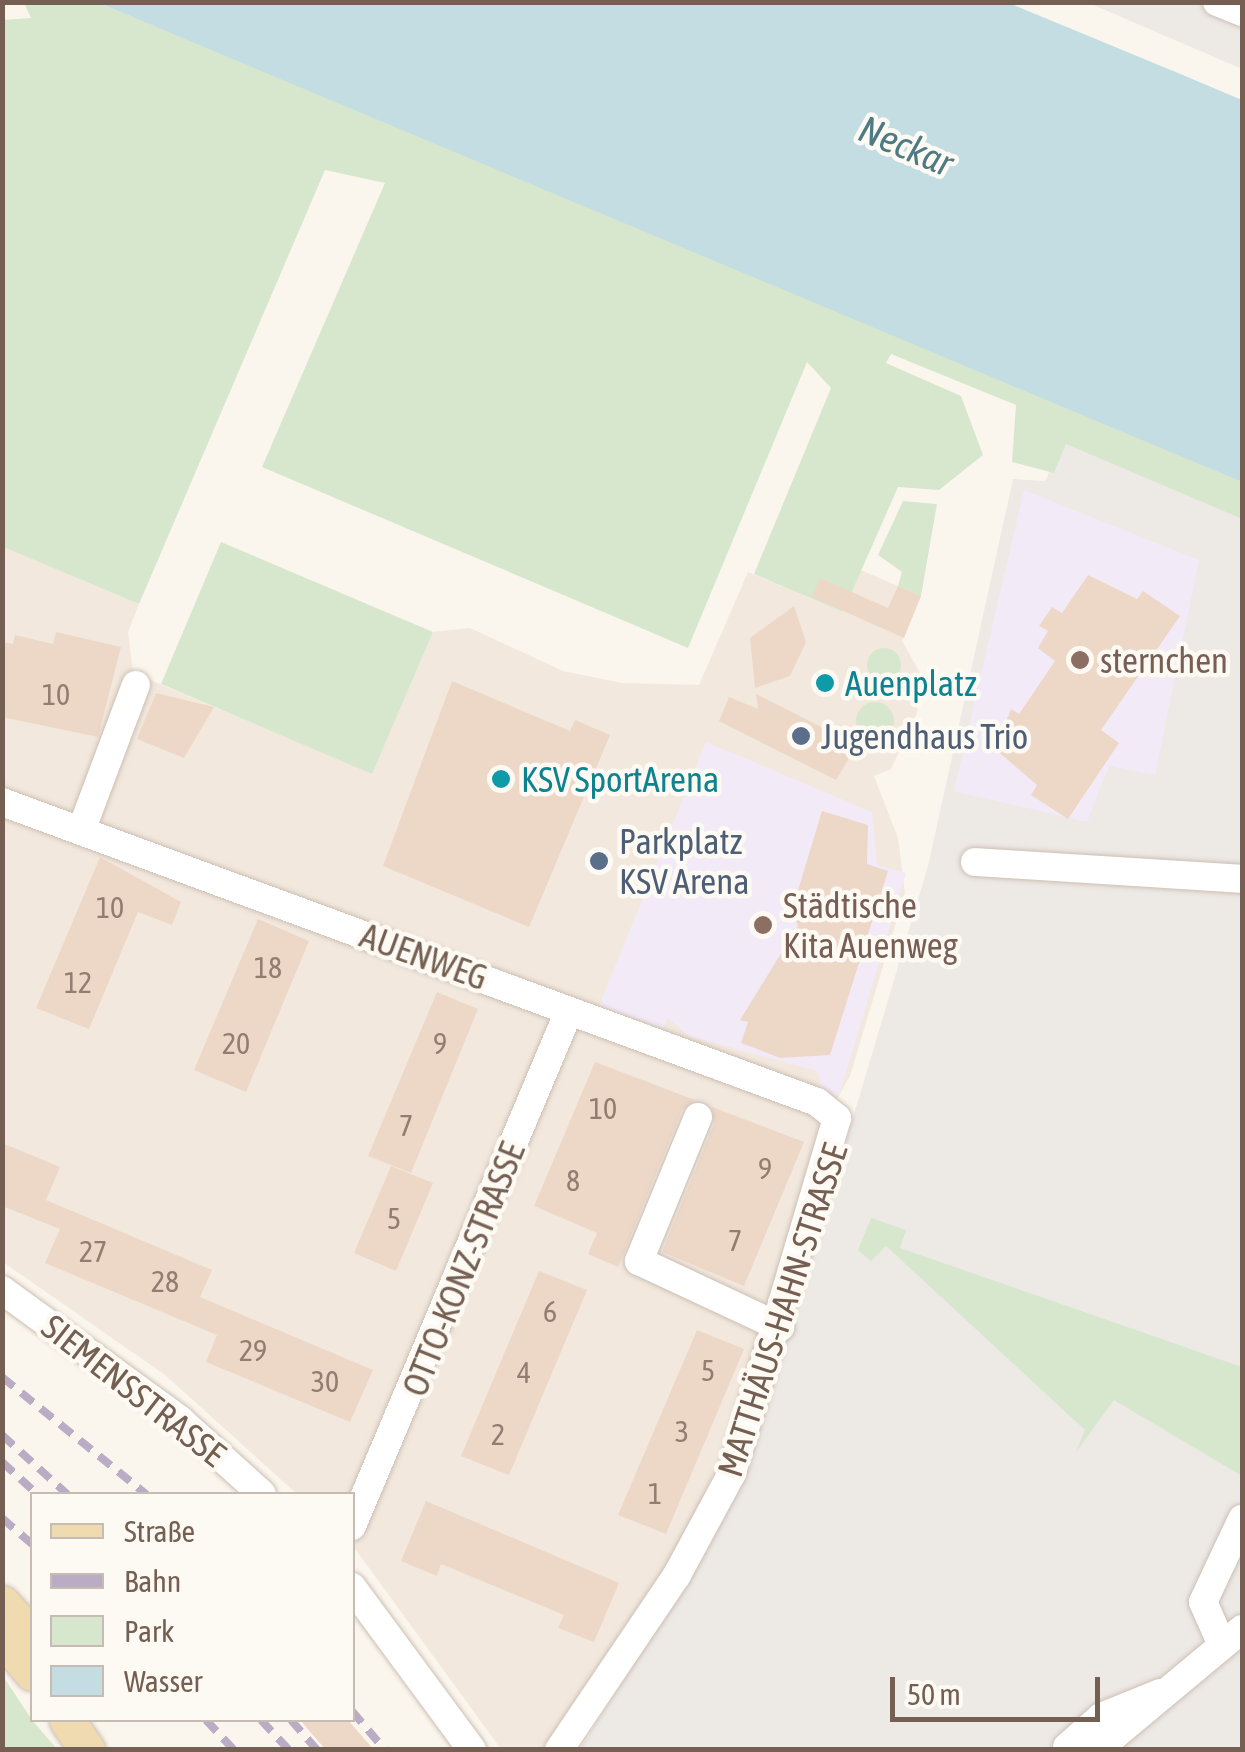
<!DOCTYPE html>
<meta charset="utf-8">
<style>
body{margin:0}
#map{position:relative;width:1245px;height:1752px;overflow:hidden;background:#fbf6ed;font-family:"Asap Condensed",sans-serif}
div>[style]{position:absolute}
.residential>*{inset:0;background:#f2e8dd}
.industrial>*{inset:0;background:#ede9e5}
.education>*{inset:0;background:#f3eaf8}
.green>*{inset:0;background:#d7e7cd}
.round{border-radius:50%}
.water>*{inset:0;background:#c4dde3}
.building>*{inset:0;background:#edd8c8}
.roads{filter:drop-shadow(0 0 2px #ccbfb4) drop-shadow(0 0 2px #ccbfb4)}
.minor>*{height:28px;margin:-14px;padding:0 14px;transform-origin:14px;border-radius:14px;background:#fff}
.major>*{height:35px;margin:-17.5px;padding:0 17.5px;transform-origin:17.5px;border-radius:17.5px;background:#f0daaf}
.rail>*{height:8px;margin-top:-4px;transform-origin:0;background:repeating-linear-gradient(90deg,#baacc5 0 15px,transparent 0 25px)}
.dots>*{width:28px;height:28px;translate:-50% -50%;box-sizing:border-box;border:5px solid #fdfaf4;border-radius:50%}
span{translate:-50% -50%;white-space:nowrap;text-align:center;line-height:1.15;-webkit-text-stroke:9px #fdfaf4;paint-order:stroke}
.number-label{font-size:30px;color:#927d70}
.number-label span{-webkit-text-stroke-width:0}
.education-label{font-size:35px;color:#785e54}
.left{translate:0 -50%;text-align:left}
.culture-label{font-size:35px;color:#0d838f}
.service-label{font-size:35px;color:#4e5e75}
.street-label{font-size:35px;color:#745f52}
.water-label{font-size:38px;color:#4e7a84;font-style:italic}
.frame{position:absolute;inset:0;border:5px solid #745f52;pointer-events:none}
.legend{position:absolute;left:30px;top:1492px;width:325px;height:230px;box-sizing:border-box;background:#fdfaf4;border:2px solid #c6bcb3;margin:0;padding:12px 18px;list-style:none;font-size:30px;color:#745f52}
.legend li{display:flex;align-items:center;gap:20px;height:50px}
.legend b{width:50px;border:2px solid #c6bcb3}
.scale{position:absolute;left:890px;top:1677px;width:210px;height:45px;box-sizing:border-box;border:5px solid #745f52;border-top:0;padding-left:12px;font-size:30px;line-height:35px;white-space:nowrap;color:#745f52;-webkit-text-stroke:8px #fdfaf4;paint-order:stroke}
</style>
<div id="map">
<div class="residential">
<div style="clip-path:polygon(3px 547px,139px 604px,128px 632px,133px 673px,372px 773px,433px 632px,470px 628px,563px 671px,622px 683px,699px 685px,748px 572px,843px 612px,861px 570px,921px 596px,902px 641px,922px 676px,917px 713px,891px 769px,874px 776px,898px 838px,905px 893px,850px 1076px,820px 1129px,739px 1417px,683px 1541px,542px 1749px,501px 1749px,353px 1546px,352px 1494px,297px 1494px,165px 1375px,3px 1262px)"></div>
</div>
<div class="industrial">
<div style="clip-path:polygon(1090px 3px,1242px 3px,1242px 69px,1091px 4px)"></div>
<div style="clip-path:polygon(1065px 443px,1242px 519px,1242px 1749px,579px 1750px,704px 1554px,753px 1453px,928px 866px,1013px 479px,1045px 481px)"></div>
</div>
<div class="education">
<div style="clip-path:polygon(1024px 490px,1199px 560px,1155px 775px,1109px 766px,1087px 822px,954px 791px)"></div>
<div style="clip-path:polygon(706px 742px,872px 812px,877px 865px,906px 873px,839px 1096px,822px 1092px,817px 1071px,689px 1036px,668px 1018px,663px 1028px,599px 1006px)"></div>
</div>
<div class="green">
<div style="clip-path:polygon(24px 3px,99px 3px,851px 314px,1242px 482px,1242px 519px,1066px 444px,1054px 473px,1012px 462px,1016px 405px,891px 354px,886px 363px,961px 396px,983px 455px,939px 490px,898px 487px,843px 612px,754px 574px,831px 388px,807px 362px,688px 648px,262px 467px,385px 183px,325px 170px,139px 604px,3px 547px,2px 20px,31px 18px)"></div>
<div style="clip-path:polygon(903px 501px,937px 504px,921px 596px,898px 586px,902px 572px,878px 555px)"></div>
<div style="clip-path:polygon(221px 542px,433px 632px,372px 774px,161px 684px)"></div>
<div class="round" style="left:867px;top:648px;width:34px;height:34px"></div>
<div class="round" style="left:856px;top:702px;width:38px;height:38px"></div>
<div style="clip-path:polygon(871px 1218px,906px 1230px,900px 1248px,1242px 1367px,1242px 1476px,1114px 1400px,1076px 1452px,1085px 1430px,886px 1246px,871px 1261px,858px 1250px)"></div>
<div style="clip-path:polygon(3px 1676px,32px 1720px,57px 1749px,3px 1749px)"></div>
</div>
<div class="water">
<div style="clip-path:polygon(99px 3px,1009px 3px,1178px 73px,1242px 100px,1242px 482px)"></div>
</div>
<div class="building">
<div style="clip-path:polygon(1088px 575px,1137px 599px,1143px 591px,1180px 616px,1101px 730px,1119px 743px,1068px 819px,1031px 795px,1037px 785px,995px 749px,1011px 709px,1019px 714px,1055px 661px,1038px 648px,1048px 631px,1039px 626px,1052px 607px,1062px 613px)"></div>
<div style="clip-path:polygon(820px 578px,888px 608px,898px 586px,921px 596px,904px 638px,812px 597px)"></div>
<div style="clip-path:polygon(794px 606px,806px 642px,790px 676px,755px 688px,750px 638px)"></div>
<div style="clip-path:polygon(56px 632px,121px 647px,98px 737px,2px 717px,2px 642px,13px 644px,15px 635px,53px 644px)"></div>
<div style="clip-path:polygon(452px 681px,570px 731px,575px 720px,610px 735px,529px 927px,383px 866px)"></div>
<div style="clip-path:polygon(156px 693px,214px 707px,184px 758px,137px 739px)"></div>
<div style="clip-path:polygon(756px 694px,857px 745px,836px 780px,719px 721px,729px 697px,758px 709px)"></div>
<div style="clip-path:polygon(822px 811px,868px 825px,867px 864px,888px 871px,830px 1055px,780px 1058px,741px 1043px,748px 1022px,740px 1020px,798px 926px,792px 910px)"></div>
<div style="clip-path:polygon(100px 857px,181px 902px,172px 925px,138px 912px,89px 1029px,36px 1008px)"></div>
<div style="clip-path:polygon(258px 919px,309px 941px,246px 1092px,194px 1070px)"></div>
<div style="clip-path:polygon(437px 992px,478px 1009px,411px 1173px,368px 1156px)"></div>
<div style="clip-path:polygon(595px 1062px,695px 1100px,682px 1110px,618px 1267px,588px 1254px,597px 1233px,534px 1206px)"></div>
<div style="clip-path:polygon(712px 1107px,804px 1142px,744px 1286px,662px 1252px,714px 1124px)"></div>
<div style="clip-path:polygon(2px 1143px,60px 1167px,46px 1200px,212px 1270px,200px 1297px,373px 1370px,350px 1422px,206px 1362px,217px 1335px,45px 1263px,60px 1229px,2px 1206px)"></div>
<div style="clip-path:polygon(391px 1166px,433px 1183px,396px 1271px,354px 1253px)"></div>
<div style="clip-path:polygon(539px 1271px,587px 1290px,509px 1475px,461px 1456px)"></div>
<div style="clip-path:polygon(697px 1330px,744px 1349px,666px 1534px,618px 1515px)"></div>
<div style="clip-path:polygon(426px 1501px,619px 1583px,594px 1642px,558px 1628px,564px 1615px,441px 1564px,437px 1576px,401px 1561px)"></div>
<div style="clip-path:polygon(300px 1720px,348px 1720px,374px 1750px,326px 1750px)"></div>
</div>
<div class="roads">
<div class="minor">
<div style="left:1217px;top:2px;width:27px;rotate:22deg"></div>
<div style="left:2px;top:802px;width:868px;rotate:20.21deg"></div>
<div style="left:817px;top:1102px;width:26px;rotate:39deg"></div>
<div style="left:837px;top:1118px;width:372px;rotate:106.5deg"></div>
<div style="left:731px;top:1475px;width:114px;rotate:118.4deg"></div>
<div style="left:677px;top:1575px;width:211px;rotate:124deg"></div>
<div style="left:81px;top:831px;width:156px;rotate:-69.4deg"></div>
<div style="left:975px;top:862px;width:268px;rotate:3.6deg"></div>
<div style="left:698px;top:1117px;width:156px;rotate:112.3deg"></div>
<div style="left:639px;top:1261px;width:156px;rotate:25.1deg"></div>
<div style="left:2px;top:1290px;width:220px;rotate:36.1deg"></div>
<div style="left:180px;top:1420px;width:110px;rotate:42.1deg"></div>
<div style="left:352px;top:1526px;width:559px;rotate:-67.15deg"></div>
<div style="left:352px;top:1587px;width:202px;rotate:53.6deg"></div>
<div style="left:1222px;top:1645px;width:47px;rotate:-113.8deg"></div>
<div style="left:1203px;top:1602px;width:92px;rotate:-64.8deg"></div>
<div style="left:1067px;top:1747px;width:45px;rotate:-41.4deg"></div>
<div style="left:1101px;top:1717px;width:64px;rotate:-22.1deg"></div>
<div style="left:1097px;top:1750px;width:189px;rotate:-39.8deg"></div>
</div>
<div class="major">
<div style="left:2px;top:1603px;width:45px;rotate:47.7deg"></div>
<div style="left:2px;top:1637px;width:47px;rotate:50.2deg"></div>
<div style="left:67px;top:1720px;width:36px;rotate:56deg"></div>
</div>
</div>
<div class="rail">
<div style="left:2px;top:1377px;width:186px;rotate:39.1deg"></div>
<div style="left:2px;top:1435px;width:88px;rotate:42.2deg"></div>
<div style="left:2px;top:1462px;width:47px;rotate:42.4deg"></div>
<div style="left:2px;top:1518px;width:40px;rotate:41deg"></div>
<div style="left:352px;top:1711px;width:51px;rotate:49.8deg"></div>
<div style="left:206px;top:1720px;width:41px;rotate:47deg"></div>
<div style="left:261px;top:1720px;width:41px;rotate:47deg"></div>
<div style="left:291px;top:1720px;width:40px;rotate:49deg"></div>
</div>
<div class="dots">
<div style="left:1080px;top:660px;background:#8d6e63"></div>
<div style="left:825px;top:683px;background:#0f9aa8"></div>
<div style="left:801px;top:736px;background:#5c6f8a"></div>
<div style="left:501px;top:779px;background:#0f9aa8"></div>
<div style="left:599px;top:861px;background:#5c6f8a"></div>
<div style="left:763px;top:925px;background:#8d6e63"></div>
</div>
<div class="number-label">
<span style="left:56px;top:694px">10</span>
<span style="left:110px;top:907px">10</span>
<span style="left:268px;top:967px">18</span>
<span style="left:78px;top:982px">12</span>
<span style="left:236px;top:1043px">20</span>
<span style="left:440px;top:1043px">9</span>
<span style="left:603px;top:1108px">10</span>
<span style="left:406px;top:1125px">7</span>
<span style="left:765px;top:1168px">9</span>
<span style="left:573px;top:1180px">8</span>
<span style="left:394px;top:1218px">5</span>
<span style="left:735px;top:1240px">7</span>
<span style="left:93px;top:1251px">27</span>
<span style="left:165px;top:1281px">28</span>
<span style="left:550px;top:1311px">6</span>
<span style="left:253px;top:1350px">29</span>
<span style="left:708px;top:1370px">5</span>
<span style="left:524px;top:1372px">4</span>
<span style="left:325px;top:1381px">30</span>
<span style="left:682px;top:1431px">3</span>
<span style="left:498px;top:1434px">2</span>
<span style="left:655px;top:1493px">1</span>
</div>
<div class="education-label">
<span class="left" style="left:1100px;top:660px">sternchen</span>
<span class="left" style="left:783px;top:925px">Städtische<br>Kita Auenweg</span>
</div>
<div class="culture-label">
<span class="left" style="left:845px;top:683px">Auenplatz</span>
<span class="left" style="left:521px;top:779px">KSV SportArena</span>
</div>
<div class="service-label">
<span class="left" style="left:821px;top:736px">Jugendhaus Trio</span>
<span class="left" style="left:619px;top:861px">Parkplatz<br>KSV Arena</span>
</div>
<div class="street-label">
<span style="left:424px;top:956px;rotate:20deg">AUENWEG</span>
<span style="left:463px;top:1269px;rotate:-68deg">OTTO-KONZ-STRASSE</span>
<span style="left:782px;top:1310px;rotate:-72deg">MATTHÄUS-HAHN-STRASSE</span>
<span style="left:134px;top:1390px;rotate:38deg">SIEMENSSTRASSE</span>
</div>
<div class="water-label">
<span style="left:906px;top:146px;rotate:23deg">Neckar</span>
</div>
<div class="frame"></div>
<ul class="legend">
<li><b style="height:12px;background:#f0daaf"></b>Straße</li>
<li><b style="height:12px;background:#baacc5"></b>Bahn</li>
<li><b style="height:28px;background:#d7e7cd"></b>Park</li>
<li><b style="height:28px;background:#c4dde3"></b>Wasser</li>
</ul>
<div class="scale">50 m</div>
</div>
